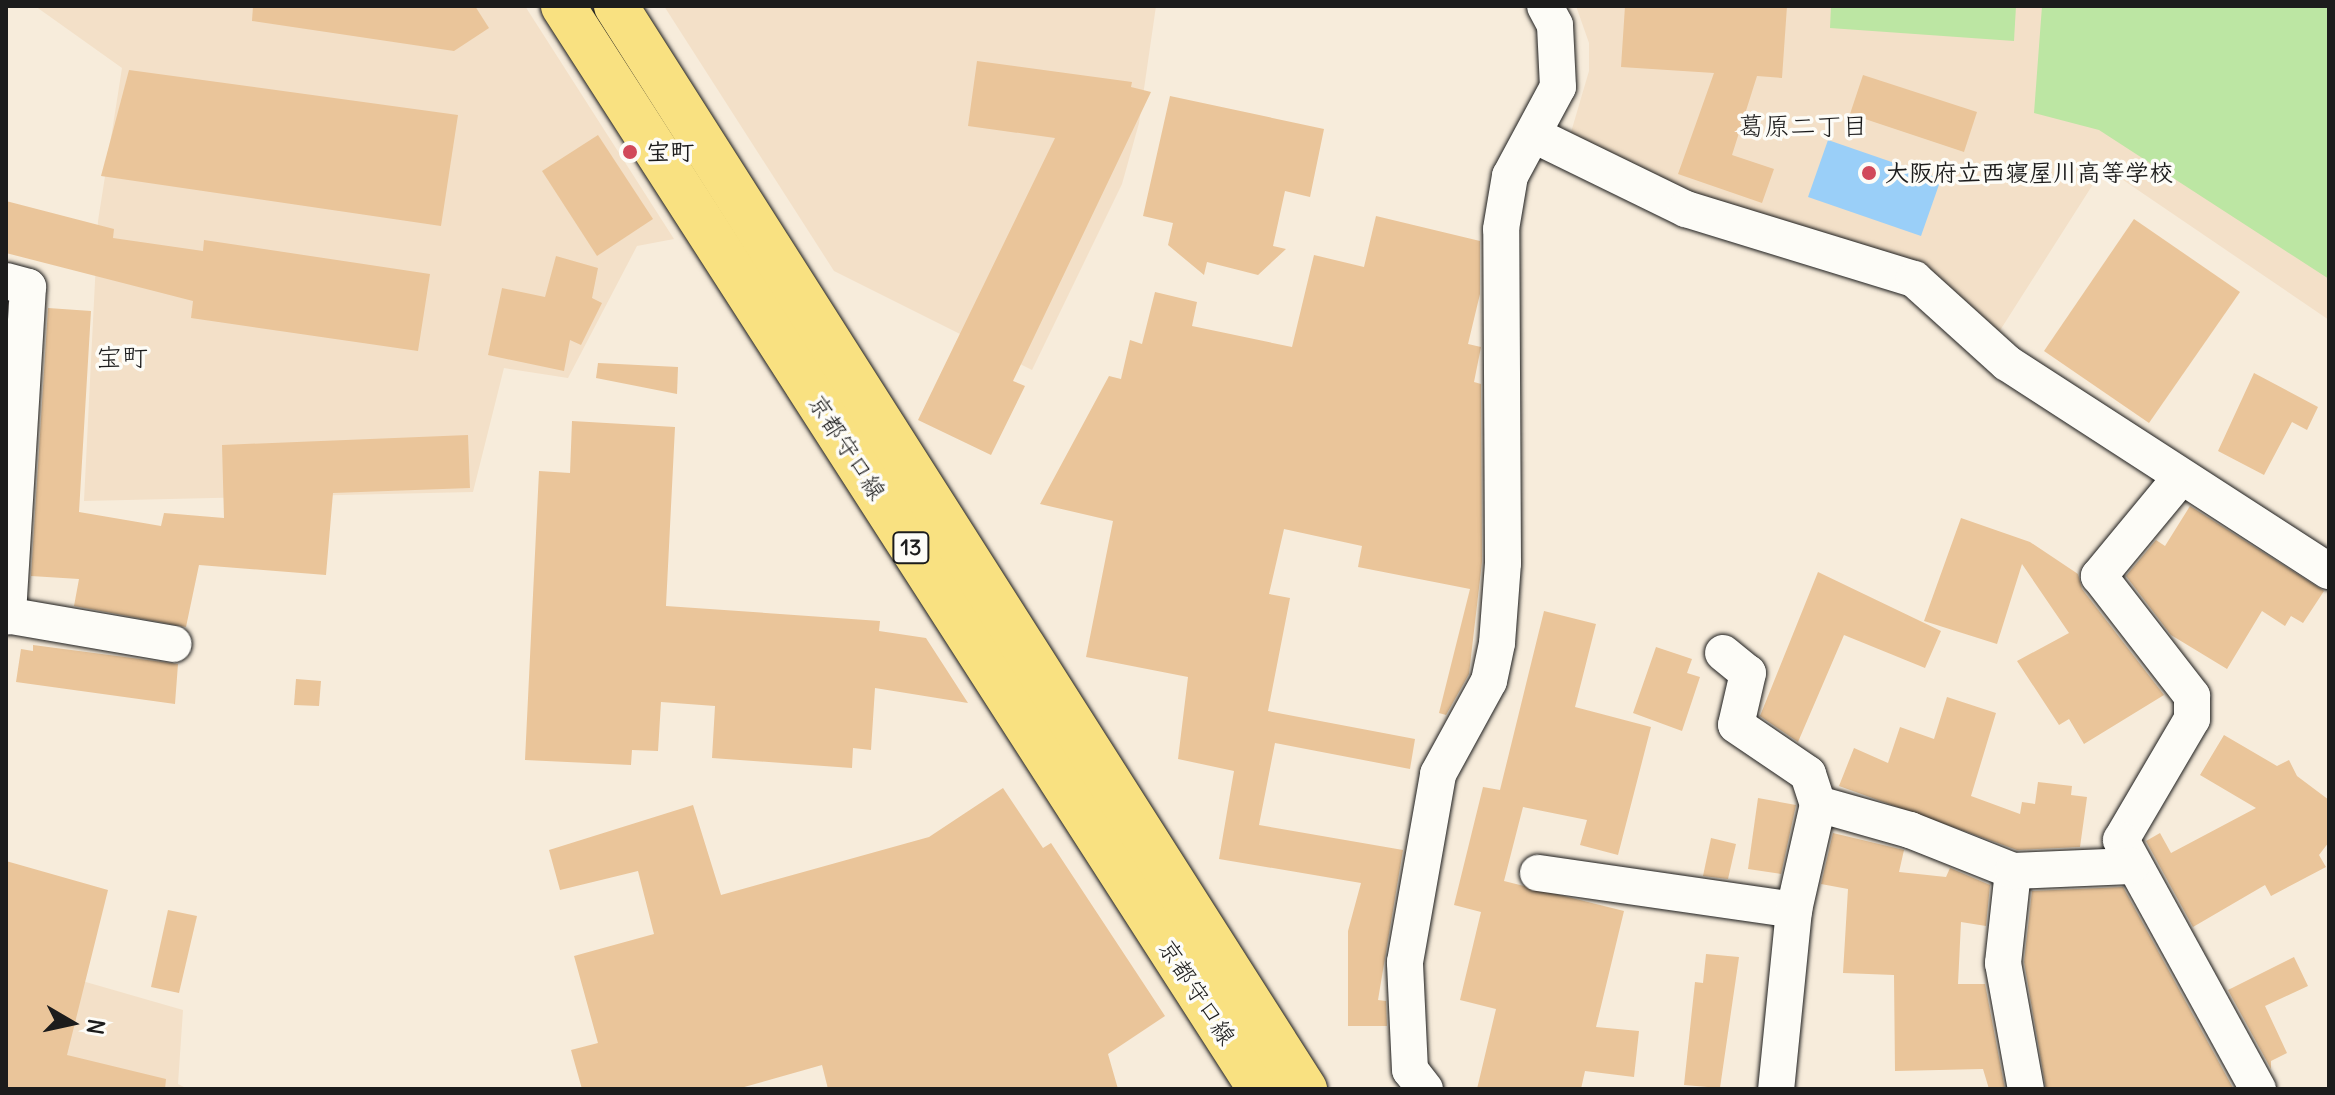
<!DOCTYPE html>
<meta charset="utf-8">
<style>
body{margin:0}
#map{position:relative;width:2335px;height:1095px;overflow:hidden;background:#f7ecdb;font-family:Delius,"Klee One",sans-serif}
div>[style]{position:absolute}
.built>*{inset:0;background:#f3e0c8}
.green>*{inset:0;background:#bce6a3}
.water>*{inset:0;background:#9acff8}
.building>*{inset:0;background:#eac59a}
.roads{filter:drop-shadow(0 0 2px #1c1c1c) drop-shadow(0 0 2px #1c1c1c)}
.street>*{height:36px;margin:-18px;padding:0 18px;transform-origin:18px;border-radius:18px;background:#fdfcf7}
.primary>*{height:44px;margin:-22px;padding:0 22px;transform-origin:22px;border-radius:22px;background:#f9e181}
.dots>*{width:22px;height:22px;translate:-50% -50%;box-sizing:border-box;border:4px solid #fdfcf7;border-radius:50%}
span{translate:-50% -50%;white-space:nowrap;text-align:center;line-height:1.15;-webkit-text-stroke:7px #fdfcf7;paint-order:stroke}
.shield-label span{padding:2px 6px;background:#fdfcf7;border:2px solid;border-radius:6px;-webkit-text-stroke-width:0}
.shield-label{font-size:22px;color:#1c1c1c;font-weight:700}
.poi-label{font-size:24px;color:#1c1c1c;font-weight:700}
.left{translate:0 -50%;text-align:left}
.street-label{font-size:24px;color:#1c1c1c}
.neighbourhood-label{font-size:26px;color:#1c1c1c}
.frame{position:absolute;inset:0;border:8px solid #1c1c1c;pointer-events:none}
.north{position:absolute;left:32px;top:983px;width:80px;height:80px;-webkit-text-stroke:6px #fdfcf7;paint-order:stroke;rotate:99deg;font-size:22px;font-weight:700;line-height:32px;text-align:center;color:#1c1c1c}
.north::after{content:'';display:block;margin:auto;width:28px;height:36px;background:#1c1c1c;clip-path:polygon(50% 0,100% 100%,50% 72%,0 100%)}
</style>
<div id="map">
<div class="built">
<div style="clip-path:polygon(35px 6px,525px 6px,674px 239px,637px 246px,568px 378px,504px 368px,473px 492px,84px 501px,98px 221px,122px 68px)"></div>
<div style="clip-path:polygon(664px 6px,1156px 6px,1139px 123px,1122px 184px,1032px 370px,834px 271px)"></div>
<div style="clip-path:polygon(1576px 6px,2329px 6px,2329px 320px,2104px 167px,1999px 332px,1939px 277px,1650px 179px,1569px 139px,1589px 71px,1589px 43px)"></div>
<div style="clip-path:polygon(6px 959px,183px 1010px,178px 1084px,188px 1089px,6px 1089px)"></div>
</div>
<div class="green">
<div style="clip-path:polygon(1831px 6px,2016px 6px,2014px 41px,1830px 28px)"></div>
<div style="clip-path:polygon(2042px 6px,2329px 6px,2329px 279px,2099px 130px,2034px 113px)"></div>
</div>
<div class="water">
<div style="clip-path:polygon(1828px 140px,1941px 179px,1921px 236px,1808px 197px)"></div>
</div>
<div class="building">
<div style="clip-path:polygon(253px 6px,475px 6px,489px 28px,454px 51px,252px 21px)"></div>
<div style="clip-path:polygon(1625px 6px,1787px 6px,1782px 78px,1757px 76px,1732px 155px,1774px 169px,1762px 203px,1678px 174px,1714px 73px,1621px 67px)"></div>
<div style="clip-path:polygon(977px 61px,1132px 82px,1131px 87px,1151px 92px,1013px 381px,1025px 386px,991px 455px,918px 420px,1055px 138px,968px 126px)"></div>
<div style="clip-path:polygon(129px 70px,458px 115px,441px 226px,101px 176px)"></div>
<div style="clip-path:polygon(1863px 75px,1977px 112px,1964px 152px,1850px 114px)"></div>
<div style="clip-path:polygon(1170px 96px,1324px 129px,1310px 197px,1285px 191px,1273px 246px,1286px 249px,1258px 275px,1207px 262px,1204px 275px,1168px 245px,1173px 223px,1143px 216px)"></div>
<div style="clip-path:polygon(598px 135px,653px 219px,597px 256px,542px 171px)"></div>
<div style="clip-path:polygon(6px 201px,114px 229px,113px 238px,203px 251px,204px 240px,430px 274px,418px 351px,191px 318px,193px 301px,6px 253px)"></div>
<div style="clip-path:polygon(1376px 216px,1480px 241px,1480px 294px,1468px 344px,1481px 347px,1474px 382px,1481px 384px,1482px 562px,1469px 674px,1446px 715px,1439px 713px,1470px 589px,1358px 567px,1362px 546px,1284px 529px,1269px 594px,1290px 598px,1268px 711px,1415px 739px,1410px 769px,1275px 743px,1259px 825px,1403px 850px,1378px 1000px,1386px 1001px,1387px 1026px,1348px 1026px,1348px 931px,1361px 883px,1219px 859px,1234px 771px,1178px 759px,1188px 677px,1086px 657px,1113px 521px,1040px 504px,1109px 376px,1121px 379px,1130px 340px,1142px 344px,1155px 292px,1197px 302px,1192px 326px,1292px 347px,1314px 255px,1364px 267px)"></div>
<div style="clip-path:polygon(2134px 219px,2240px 292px,2149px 423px,2044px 351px)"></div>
<div style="clip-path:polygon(556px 256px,598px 268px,592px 298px,602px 303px,581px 345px,570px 340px,564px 371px,488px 355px,502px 288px,545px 297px)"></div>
<div style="clip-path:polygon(48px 308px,91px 311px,79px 512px,161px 526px,164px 513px,224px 518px,222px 445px,468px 435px,470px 488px,333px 493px,326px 575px,199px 565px,186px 627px,74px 606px,79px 579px,31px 576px)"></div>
<div style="clip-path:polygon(598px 363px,678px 367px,677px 394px,596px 378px)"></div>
<div style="clip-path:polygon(2254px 373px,2318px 407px,2307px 430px,2292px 422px,2264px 475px,2218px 451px)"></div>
<div style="clip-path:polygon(572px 421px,675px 427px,666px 606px,880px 621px,879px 631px,926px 638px,968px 703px,875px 688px,871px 750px,853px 748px,852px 768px,712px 758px,715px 706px,661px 702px,658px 751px,632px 750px,631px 765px,525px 760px,539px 471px,570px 473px)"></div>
<div style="clip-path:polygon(2190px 506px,2324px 591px,2303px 623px,2291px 616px,2285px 626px,2262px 611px,2227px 669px,2171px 635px,2126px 576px,2156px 540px,2165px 546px)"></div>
<div style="clip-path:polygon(1961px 518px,2030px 542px,2078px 574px,2082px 589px,2164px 695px,2084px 744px,2069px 719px,2059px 725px,2017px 661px,2069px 633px,2022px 564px,1997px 644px,1924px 621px)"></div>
<div style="clip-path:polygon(1818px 572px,1941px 631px,1925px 668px,1844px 635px,1798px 742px,1760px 716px)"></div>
<div style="clip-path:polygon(1544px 611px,1596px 624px,1575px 707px,1651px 727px,1618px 855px,1580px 845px,1587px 820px,1523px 807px,1504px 881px,1624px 911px,1596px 1027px,1639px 1031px,1634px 1077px,1585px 1071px,1581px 1089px,1477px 1089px,1496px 1009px,1460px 1000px,1481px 912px,1454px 905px,1483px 787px,1500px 790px)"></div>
<div style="clip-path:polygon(33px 645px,178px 664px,175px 704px,16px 682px,21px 649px,33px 651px)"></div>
<div style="clip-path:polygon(1656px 647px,1692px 659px,1687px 673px,1700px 677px,1682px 731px,1633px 713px)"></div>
<div style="clip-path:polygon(296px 679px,321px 681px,319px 706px,294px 705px)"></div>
<div style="clip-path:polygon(1947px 697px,1996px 713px,1971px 796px,2020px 814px,2022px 802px,2035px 804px,2038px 782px,2072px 786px,2071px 795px,2087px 797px,2080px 847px,2017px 850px,1839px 786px,1854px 748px,1888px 763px,1900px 727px,1934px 739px)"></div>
<div style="clip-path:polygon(2224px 735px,2277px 766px,2289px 760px,2297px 776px,2329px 800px,2329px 842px,2319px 855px,2326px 867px,2271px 896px,2265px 885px,2193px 927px,2146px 841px,2160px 833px,2171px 853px,2256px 808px,2200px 775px)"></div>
<div style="clip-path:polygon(1003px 788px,1043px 848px,1051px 843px,1165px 1016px,1108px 1054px,1118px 1089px,828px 1089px,822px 1065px,737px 1089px,582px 1089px,571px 1050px,598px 1043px,574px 956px,654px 934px,638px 871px,560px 890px,549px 850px,693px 805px,721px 895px,929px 837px)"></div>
<div style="clip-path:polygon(1758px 798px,1796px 805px,1781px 874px,1748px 869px)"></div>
<div style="clip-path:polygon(1833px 833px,1904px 850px,1899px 872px,1946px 877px,1950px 868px,1990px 885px,1986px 926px,1961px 922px,1958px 984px,1985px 984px,2005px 1089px,1989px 1089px,1983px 1069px,1895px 1071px,1894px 975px,1843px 973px,1848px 889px,1821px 884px)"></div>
<div style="clip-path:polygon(1711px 838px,1736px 844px,1728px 879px,1703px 876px)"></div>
<div style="clip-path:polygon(6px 861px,108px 890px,67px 1055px,166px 1079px,165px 1089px,6px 1089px)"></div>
<div style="clip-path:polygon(2123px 887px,2233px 1088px,2046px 1089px,2024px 962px,2032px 891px)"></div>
<div style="clip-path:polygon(168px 910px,197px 916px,179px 993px,151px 987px)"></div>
<div style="clip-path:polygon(1706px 954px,1739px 957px,1720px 1088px,1684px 1085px,1695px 982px,1703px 983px)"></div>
<div style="clip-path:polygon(2294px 957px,2308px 986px,2265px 1006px,2287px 1053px,2271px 1061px,2271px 1069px,2228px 990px)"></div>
</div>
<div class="roads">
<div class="street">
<div style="left:1534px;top:135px;width:169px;rotate:26deg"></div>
<div style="left:1686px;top:209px;width:239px;rotate:17.1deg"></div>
<div style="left:1914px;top:279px;width:125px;rotate:42.1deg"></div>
<div style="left:2007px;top:363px;width:383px;rotate:32.9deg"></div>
<div style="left:6px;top:281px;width:23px;rotate:15deg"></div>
<div style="left:28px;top:287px;width:330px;rotate:93.5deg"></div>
<div style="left:2181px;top:477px;width:129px;rotate:129.6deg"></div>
<div style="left:2099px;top:576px;width:152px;rotate:52.2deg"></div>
<div style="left:2192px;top:696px;width:23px;rotate:90deg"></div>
<div style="left:2192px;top:719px;width:140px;rotate:120.4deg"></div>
<div style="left:2121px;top:840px;width:284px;rotate:61.2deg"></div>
<div style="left:6px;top:615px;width:170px;rotate:9.8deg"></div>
<div style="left:1723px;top:653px;width:32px;rotate:39deg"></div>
<div style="left:1748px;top:673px;width:53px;rotate:103deg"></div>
<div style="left:1736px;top:725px;width:87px;rotate:34.2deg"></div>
<div style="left:1808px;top:774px;width:32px;rotate:72deg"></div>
<div style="left:1818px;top:804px;width:96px;rotate:15.8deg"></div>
<div style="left:1910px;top:830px;width:111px;rotate:21.7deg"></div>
<div style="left:2013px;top:871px;width:93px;rotate:96.2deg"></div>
<div style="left:2003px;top:963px;width:128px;rotate:79.7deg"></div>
<div style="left:2013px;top:871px;width:118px;rotate:-2.4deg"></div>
<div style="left:1538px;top:873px;width:259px;rotate:8.2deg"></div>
<div style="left:1794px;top:910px;width:180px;rotate:95.7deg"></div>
<div style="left:1794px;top:910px;width:109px;rotate:-77.2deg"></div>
<div style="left:1425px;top:1089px;width:24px;rotate:-128deg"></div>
<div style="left:1410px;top:1070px;width:108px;rotate:-92.7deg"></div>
<div style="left:1405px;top:962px;width:191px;rotate:-80deg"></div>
<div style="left:1438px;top:774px;width:106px;rotate:-61.3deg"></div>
<div style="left:1489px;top:681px;width:39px;rotate:-78deg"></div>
<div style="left:1497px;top:643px;width:80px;rotate:-85.7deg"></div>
<div style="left:1503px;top:563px;width:334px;rotate:-90.3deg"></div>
<div style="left:1501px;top:229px;width:54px;rotate:-80.4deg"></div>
<div style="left:1510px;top:176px;width:101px;rotate:-61.7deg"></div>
<div style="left:1558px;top:87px;width:62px;rotate:-92.8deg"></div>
<div style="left:1555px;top:25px;width:21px;rotate:-118deg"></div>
</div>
<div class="primary">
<div style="left:563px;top:6px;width:1288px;rotate:57.24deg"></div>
<div style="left:616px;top:6px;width:1284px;rotate:57.54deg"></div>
</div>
</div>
<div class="dots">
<div style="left:630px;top:152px;background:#d1495b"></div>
<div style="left:1869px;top:173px;background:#d1495b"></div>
</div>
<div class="shield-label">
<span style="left:911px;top:548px">13</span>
</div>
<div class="poi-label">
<span class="left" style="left:646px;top:152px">宝町</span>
<span class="left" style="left:1885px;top:173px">大阪府立西寝屋川高等学校</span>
</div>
<div class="street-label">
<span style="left:847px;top:447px;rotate:57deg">京都守口線</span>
<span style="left:1197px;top:992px;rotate:57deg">京都守口線</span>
</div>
<div class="neighbourhood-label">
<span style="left:1803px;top:126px">葛原二丁目</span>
<span style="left:122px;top:357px">宝町</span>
</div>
<div class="frame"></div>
<div class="north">N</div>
</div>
